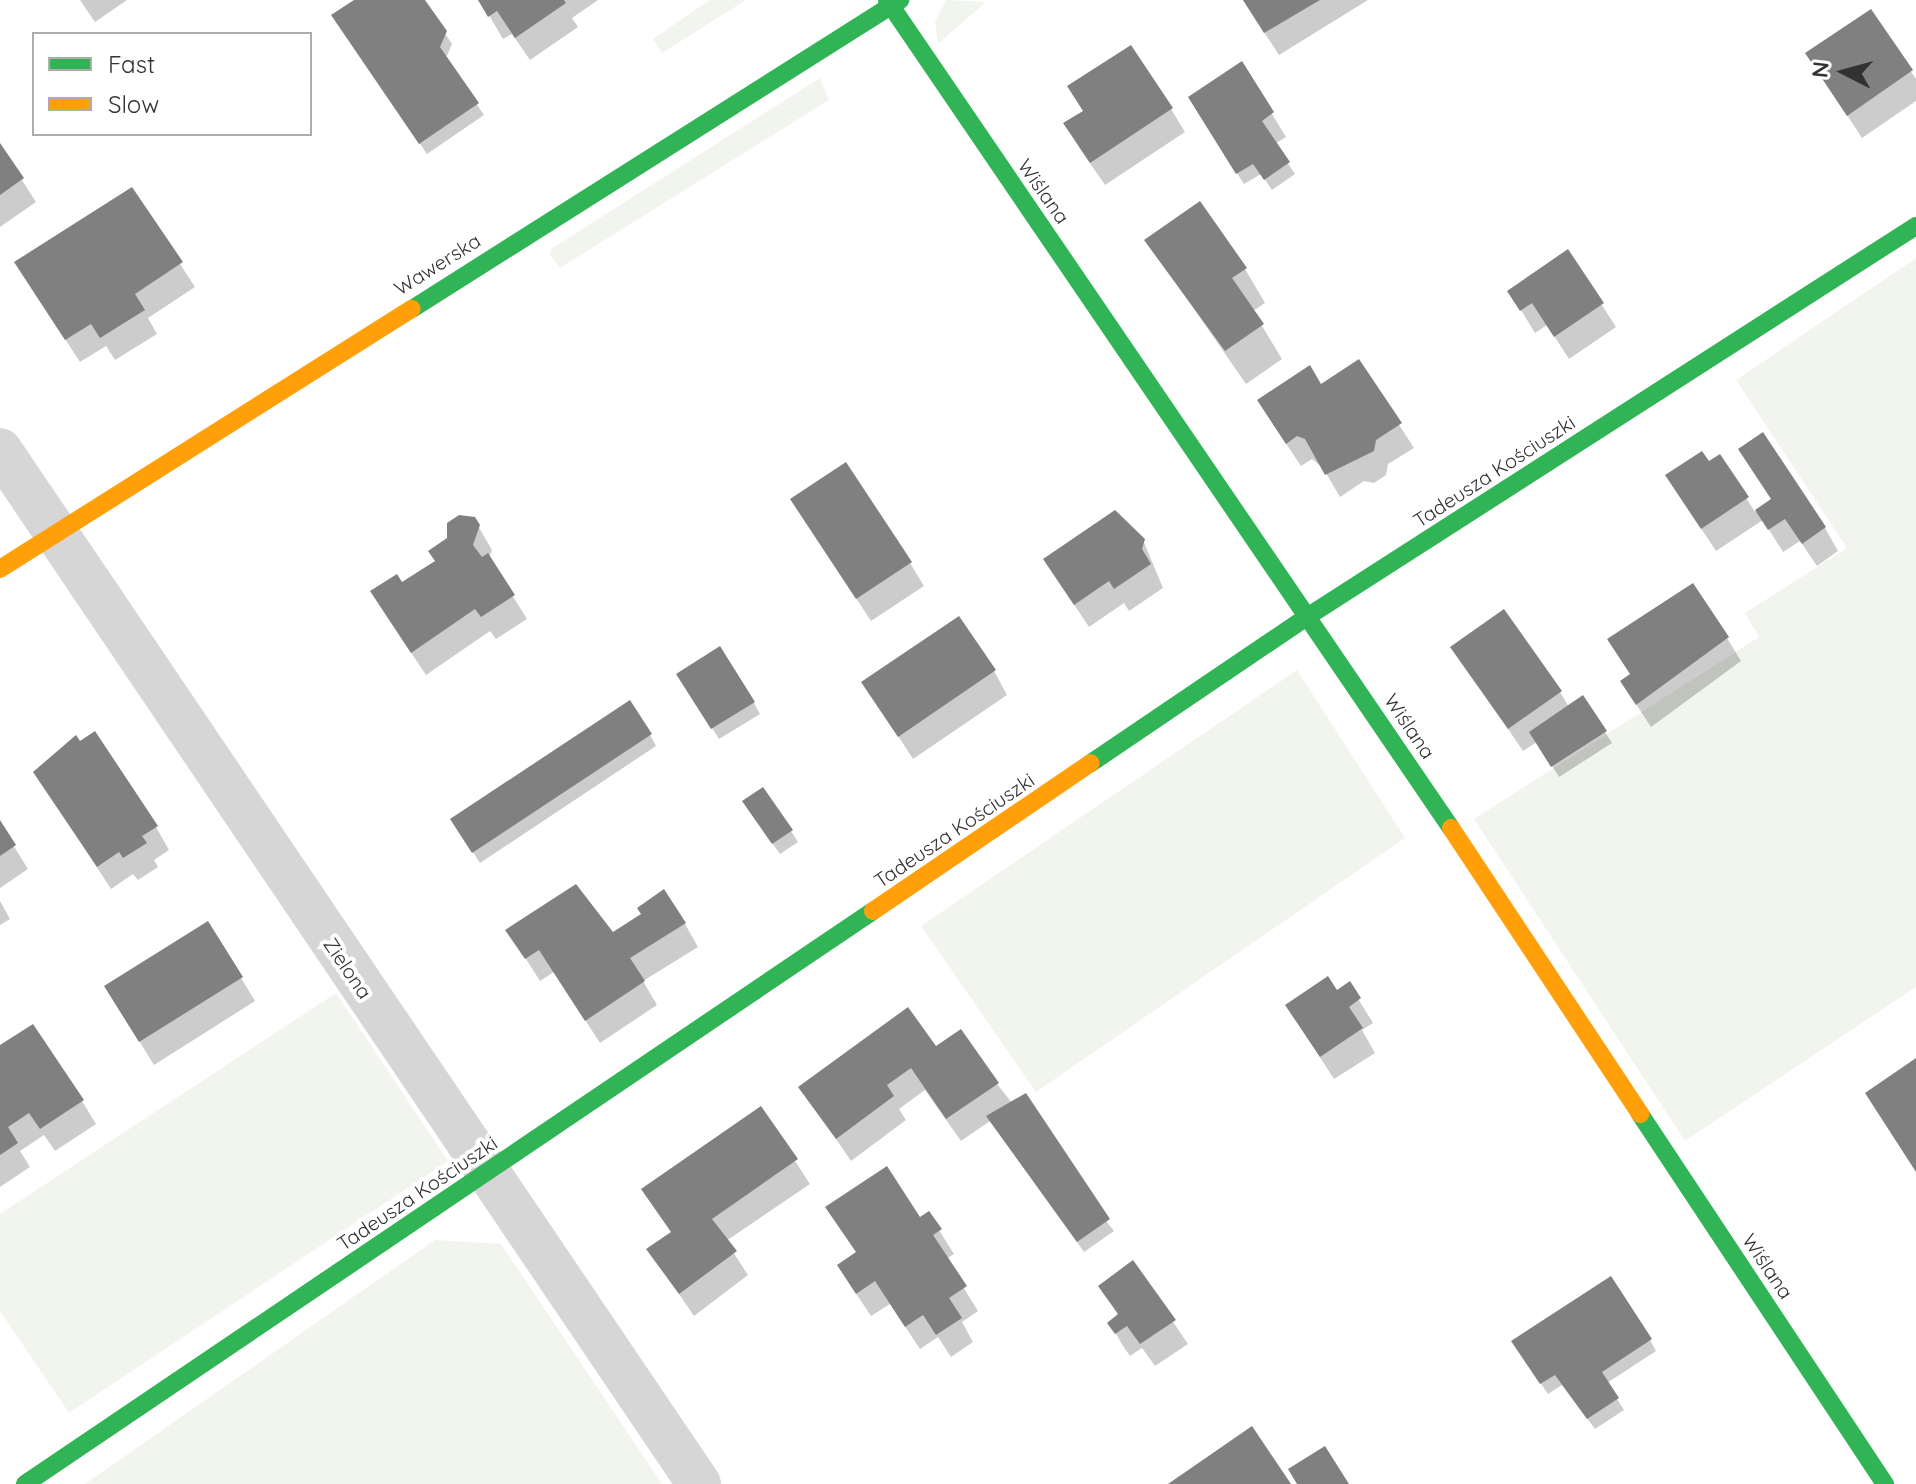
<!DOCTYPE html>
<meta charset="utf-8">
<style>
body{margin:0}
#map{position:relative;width:1916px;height:1484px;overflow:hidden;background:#fff;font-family:Quicksand,sans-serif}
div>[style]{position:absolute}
.green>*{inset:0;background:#f1f5ed}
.shadow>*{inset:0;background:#0003}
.building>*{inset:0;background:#808080}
.street>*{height:44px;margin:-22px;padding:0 22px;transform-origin:22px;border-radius:22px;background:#d6d6d6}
.fast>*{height:18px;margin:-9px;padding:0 9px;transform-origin:9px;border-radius:9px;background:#30b455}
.slow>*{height:18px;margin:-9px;padding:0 9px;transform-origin:9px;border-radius:9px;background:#ff9f0a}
span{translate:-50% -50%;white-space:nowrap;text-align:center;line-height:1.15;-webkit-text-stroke:8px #fff;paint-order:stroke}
.street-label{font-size:20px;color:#323232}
.legend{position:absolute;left:32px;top:32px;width:280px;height:104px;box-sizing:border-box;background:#fff;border:2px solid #adadad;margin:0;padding:10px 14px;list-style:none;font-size:24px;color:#323232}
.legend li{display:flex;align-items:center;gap:16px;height:40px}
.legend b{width:40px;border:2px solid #adadad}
.north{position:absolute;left:1804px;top:32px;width:80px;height:80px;-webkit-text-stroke:6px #fff;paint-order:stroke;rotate:276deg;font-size:22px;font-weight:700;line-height:32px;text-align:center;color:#323232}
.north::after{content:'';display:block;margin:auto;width:28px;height:36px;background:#323232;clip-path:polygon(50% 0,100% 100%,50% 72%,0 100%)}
</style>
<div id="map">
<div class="green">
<div style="clip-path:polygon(710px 0,746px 0,662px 53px,653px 39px)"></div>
<div style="clip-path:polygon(946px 0,986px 2px,938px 44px,935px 22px)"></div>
<div style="clip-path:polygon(820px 78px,829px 100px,560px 268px,550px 255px,551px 249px)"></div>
<div style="clip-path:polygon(1916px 258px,1916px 987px,1685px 1141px,1474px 819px,1759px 637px,1745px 613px,1847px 548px,1736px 380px)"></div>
<div style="clip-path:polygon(1297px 670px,1405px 838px,1036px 1092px,921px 926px)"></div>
<div style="clip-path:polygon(336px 993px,448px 1161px,69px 1413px,0 1311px,0 1214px)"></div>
<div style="clip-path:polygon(435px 1240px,501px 1244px,662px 1484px,85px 1484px)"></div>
</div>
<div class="shadow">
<div style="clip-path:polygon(80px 0,127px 0,95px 22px)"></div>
<div style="clip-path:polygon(358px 0,423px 0,452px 44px,446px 58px,484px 115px,427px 154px,340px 27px)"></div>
<div style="clip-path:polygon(480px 0,598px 0,572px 18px,578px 27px,530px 60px,512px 34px,503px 39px)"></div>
<div style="clip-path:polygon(1243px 0,1368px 0,1279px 55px)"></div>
<div style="clip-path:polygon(1871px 12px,1916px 79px,1916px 101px,1862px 138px,1807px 54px)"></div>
<div style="clip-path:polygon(1242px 64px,1286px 137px,1275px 144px,1295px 174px,1272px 190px,1261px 174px,1244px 184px,1235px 170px)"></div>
<div style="clip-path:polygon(1171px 109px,1185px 132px,1105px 185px,1079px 147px)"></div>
<div style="clip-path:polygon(0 146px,36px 202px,0 227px)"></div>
<div style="clip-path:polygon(132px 190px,195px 287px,148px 318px,157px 334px,115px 360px,106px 346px,80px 362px,30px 286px)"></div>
<div style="clip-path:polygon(1147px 241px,1245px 269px,1265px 303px,1253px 311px,1282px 359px,1246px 384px)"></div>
<div style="clip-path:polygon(1568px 252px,1616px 327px,1569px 359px,1547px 325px,1535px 333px,1510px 292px)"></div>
<div style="clip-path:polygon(1358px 361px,1414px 448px,1388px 464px,1386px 475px,1374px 483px,1364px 481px,1340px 497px,1323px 468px,1312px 459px,1301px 466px,1273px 424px)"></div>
<div style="clip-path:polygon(1720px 457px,1755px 512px,1773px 501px,1825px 528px,1838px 551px,1817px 566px,1800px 541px,1783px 552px,1763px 520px,1716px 551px,1681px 498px)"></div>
<div style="clip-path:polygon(474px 519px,492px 550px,489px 558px,527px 619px,496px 639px,490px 631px,426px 675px,386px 615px,401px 585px,437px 562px)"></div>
<div style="clip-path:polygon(806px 522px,910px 563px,924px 586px,871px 621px)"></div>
<div style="clip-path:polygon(1143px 540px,1163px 588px,1129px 611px,1124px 603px,1089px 627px,1059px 582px)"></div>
<div style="clip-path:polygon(1727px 638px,1741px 661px,1651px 727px,1636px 704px)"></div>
<div style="clip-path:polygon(1453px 648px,1560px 692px,1569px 707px,1605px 732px,1612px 743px,1559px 777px,1537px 742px,1523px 751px)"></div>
<div style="clip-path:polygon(994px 671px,1007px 695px,913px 759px,864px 683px)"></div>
<div style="clip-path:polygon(685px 686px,754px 703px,760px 714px,719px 739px)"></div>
<div style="clip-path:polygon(650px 735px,656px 746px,480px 863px,459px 831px)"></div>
<div style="clip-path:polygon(50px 795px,156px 827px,169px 850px,154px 860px,158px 867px,138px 880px,133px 874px,111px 889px)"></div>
<div style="clip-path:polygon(751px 813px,791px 831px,798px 842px,780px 854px)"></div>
<div style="clip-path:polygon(0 824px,28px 869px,0 888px)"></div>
<div style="clip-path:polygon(0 901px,10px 919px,0 925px)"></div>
<div style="clip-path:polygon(685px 924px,698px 947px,643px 981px,657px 1005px,600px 1043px,554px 972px,540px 981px,508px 931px,612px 935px)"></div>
<div style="clip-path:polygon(241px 978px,255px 1001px,154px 1065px,120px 1010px)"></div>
<div style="clip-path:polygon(1349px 984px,1373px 1023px,1362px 1030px,1375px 1053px,1334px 1079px,1301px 1028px)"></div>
<div style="clip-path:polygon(0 1048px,82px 1101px,96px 1124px,55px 1151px,44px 1135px,20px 1151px,30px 1167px,0 1187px)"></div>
<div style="clip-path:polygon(935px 1049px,997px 1084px,1114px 1231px,1084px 1252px,990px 1121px,961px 1141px,925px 1090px,899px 1109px,906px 1120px,851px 1161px,801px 1088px)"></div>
<div style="clip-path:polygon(761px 1109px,810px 1184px,726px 1241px,748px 1275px,694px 1316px,649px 1250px,672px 1233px,644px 1189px)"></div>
<div style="clip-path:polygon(929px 1214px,954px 1254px,946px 1259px,978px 1311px,962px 1322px,973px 1342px,951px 1357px,938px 1337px,920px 1349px,890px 1304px,871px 1316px,853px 1289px)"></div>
<div style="clip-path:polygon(1133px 1263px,1188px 1344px,1155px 1366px,1142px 1348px,1130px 1356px,1123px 1346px,1110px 1323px,1119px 1316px,1101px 1286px)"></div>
<div style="clip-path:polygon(1650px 1340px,1656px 1351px,1607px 1383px,1624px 1410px,1595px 1429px,1562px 1385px,1548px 1394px,1520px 1353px)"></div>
</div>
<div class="building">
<div style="clip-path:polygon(354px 0,425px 0,447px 31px,440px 47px,479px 103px,419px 144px,331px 15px)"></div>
<div style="clip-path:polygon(478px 0,564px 0,566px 3px,515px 38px,497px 11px,488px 17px)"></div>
<div style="clip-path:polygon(1243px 0,1320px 0,1264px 33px)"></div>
<div style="clip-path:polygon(1871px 9px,1913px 70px,1847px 116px,1805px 53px)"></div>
<div style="clip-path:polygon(1131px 45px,1173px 108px,1090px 163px,1063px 123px,1083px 111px,1067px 86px)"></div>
<div style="clip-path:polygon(1242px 61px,1274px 112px,1262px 121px,1290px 162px,1264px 180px,1253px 164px,1236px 174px,1188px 97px)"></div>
<div style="clip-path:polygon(0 143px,24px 178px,0 195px)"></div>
<div style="clip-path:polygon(132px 187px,183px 262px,135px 294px,145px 310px,100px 338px,91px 324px,65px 340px,14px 262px)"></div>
<div style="clip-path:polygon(1200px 201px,1247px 268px,1232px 278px,1264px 324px,1225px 351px,1144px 240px)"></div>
<div style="clip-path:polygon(1568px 249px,1604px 303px,1554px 337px,1532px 303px,1520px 311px,1507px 291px)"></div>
<div style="clip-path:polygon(1359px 359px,1402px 423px,1376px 440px,1374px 451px,1325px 475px,1305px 439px,1297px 436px,1286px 444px,1257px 400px,1310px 365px,1321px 384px)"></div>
<div style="clip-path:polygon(1763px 432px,1826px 527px,1802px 544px,1785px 519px,1768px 530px,1755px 510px,1771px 499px,1738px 449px)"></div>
<div style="clip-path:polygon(1702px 451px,1709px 461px,1720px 454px,1749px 497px,1701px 529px,1665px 475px)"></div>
<div style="clip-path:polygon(846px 462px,912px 562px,856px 599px,790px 499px)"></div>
<div style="clip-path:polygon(1115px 510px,1145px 539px,1142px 549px,1151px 564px,1114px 589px,1109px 581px,1074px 605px,1043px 559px)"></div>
<div style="clip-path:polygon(459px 515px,475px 517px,480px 525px,473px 545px,482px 557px,488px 553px,515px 595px,481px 617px,475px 609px,411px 653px,370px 591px,397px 574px,402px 582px,435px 561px,428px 551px,447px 538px,447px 523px)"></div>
<div style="clip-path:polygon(1693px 583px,1729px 637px,1636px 705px,1620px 681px,1630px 674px,1607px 639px)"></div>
<div style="clip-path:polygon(1504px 609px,1562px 691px,1508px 729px,1450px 647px)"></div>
<div style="clip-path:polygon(959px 616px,996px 670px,898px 737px,861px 682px)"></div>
<div style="clip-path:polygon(720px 646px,755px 702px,711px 729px,676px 674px)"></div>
<div style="clip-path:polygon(1583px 695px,1607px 731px,1551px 767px,1529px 732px)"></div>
<div style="clip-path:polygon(630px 700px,652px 734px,472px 853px,450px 819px)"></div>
<div style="clip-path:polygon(95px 731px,158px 826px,142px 836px,147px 843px,123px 858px,119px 852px,97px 867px,33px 772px,76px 735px,80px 741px)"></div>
<div style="clip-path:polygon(763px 787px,793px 830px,772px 844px,742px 801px)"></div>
<div style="clip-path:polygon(0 820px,16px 845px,0 856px)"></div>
<div style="clip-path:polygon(576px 884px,613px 932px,641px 914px,637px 908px,664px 889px,686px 923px,630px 958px,645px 981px,585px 1021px,539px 950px,525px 959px,505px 930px)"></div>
<div style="clip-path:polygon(208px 921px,243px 977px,139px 1042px,104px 986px)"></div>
<div style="clip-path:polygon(1328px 976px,1337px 990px,1350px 981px,1361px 998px,1349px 1007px,1363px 1028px,1320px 1057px,1285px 1005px)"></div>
<div style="clip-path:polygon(908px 1007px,936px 1046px,961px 1029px,999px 1083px,946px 1119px,911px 1068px,887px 1085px,894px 1096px,836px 1139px,798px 1087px)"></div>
<div style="clip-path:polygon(33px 1024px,84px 1100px,40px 1129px,29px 1113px,8px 1127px,18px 1143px,0 1155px,0 1045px)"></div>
<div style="clip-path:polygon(1916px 1058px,1916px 1172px,1865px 1093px)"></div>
<div style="clip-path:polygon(1026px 1093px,1110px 1219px,1077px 1242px,986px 1116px)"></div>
<div style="clip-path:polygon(761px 1106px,798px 1159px,712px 1219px,737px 1251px,679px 1294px,646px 1249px,671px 1232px,641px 1189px)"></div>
<div style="clip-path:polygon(887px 1166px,920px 1217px,929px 1211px,942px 1229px,933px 1235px,967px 1286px,949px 1298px,962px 1318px,936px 1335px,923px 1315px,905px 1327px,875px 1281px,856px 1294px,837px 1265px,856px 1252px,825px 1207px)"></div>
<div style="clip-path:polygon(1133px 1260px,1176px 1320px,1140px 1344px,1127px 1326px,1115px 1334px,1107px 1323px,1118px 1314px,1098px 1286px)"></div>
<div style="clip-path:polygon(1611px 1276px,1652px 1339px,1602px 1372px,1619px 1398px,1587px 1419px,1555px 1375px,1540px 1384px,1511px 1341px)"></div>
<div style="clip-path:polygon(1252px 1426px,1291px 1484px,1168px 1484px)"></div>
<div style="clip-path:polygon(1325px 1446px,1349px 1484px,1297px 1484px,1288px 1469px)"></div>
</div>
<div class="street">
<div style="left:0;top:450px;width:1248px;rotate:55.94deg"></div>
</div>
<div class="fast">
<div style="left:887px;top:0;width:1002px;rotate:55.74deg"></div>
<div style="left:412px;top:309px;width:578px;rotate:-32.34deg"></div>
<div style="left:1091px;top:763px;width:264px;rotate:-34.1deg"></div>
<div style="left:1310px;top:615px;width:720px;rotate:-32.7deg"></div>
<div style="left:1640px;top:1114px;width:444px;rotate:56.5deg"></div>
<div style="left:25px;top:1484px;width:1023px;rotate:-34.05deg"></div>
</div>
<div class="slow">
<div style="left:0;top:569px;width:487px;rotate:-32.3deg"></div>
<div style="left:1451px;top:828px;width:343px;rotate:56.5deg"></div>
<div style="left:873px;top:911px;width:263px;rotate:-34.2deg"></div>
</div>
<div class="street-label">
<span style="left:1044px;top:191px;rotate:55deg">Wiślana</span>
<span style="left:437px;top:264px;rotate:-32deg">Wawerska</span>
<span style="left:1494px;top:471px;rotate:-33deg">Tadeusza Kościuszki</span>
<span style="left:1410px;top:726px;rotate:56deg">Wiślana</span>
<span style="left:954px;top:830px;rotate:-34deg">Tadeusza Kościuszki</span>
<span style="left:348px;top:968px;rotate:56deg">Zielona</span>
<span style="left:417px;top:1193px;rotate:-34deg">Tadeusza Kościuszki</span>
<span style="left:1768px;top:1266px;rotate:56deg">Wiślana</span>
</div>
<ul class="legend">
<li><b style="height:10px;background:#30b455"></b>Fast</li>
<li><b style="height:10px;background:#ff9f0a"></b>Slow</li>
</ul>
<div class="north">N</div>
</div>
